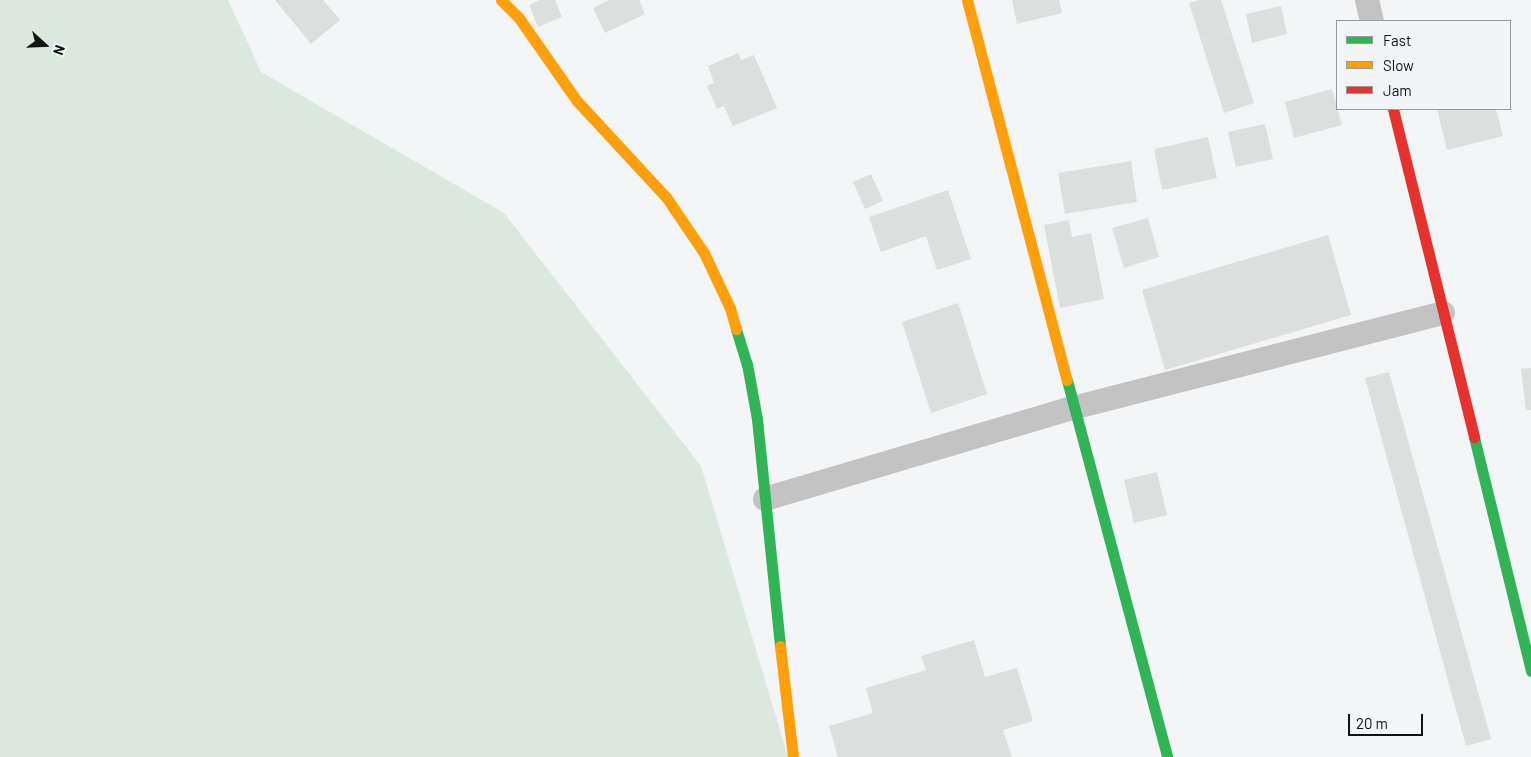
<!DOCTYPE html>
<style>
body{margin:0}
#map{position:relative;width:1531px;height:757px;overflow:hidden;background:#f3f5f7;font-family:Barlow,sans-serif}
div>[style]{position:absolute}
.green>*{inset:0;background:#dbe8de}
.building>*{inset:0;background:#dddede}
.street>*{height:24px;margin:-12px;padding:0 12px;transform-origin:12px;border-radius:12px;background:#c3c3c3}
.fast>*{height:11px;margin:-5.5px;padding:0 5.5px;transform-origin:5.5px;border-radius:5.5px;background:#30b455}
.slow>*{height:11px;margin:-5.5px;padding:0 5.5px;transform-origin:5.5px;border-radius:5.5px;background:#ff9f0a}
.jam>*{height:11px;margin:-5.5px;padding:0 5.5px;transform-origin:5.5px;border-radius:5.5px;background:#e5322d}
span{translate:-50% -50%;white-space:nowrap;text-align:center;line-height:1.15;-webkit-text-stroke:4px #f2f5f8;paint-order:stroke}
.legend{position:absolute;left:1336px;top:20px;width:175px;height:90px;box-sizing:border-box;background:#f2f5f8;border:1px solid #989b9d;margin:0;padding:6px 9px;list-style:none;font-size:15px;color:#121314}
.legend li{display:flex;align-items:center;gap:10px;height:25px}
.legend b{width:25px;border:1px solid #989b9d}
.north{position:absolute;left:20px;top:20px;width:50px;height:50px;-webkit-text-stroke:4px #f2f5f8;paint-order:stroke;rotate:110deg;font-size:14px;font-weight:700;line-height:20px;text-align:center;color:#121314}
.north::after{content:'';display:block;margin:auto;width:18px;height:22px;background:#121314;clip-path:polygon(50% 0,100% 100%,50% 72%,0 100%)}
.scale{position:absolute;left:1348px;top:714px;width:75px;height:22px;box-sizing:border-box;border:2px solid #121314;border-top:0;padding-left:6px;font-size:15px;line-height:18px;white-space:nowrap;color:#121314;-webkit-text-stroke:4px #f2f5f8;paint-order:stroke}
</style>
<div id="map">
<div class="green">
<div style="clip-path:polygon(0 0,228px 0,261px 72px,504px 213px,701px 466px,788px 757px,0 757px)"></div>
</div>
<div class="building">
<div style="clip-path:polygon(275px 0,323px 0,340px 20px,311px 44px)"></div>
<div style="clip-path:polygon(540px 0,555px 0,562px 17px,538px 27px,529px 5px)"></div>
<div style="clip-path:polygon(609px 0,639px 0,645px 14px,605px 33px,593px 8px)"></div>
<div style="clip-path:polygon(1012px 0,1059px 0,1062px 13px,1017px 24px)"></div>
<div style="clip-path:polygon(1199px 0,1221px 0,1254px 103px,1224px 113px,1189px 3px)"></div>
<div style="clip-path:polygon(1281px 6px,1287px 34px,1252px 43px,1246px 14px)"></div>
<div style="clip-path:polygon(738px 53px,741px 60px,754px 55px,777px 108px,733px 126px,724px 106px,717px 109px,707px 86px,714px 83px,708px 66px)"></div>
<div style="clip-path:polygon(1332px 89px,1342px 125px,1294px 138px,1285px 102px)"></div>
<div style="clip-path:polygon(1437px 109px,1496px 109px,1503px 136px,1447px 150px)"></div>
<div style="clip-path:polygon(1265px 124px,1273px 159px,1236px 167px,1228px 132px)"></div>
<div style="clip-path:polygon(1208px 137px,1217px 178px,1162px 190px,1154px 149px)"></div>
<div style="clip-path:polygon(1131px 161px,1137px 202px,1065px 214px,1058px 173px)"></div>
<div style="clip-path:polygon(871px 174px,883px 201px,865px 209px,853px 182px)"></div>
<div style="clip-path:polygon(948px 190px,971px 259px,937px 270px,926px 236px,881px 252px,869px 217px)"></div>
<div style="clip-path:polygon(1148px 218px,1159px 257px,1124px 268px,1112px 228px)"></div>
<div style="clip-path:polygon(1069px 220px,1072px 237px,1091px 233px,1104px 299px,1060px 308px,1044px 225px)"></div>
<div style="clip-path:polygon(1328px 235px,1351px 315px,1165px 370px,1142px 290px)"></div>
<div style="clip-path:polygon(958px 303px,987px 394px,931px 413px,902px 322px)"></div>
<div style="clip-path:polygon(1531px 368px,1531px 410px,1526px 410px,1521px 369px)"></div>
<div style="clip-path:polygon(1389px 372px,1491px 739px,1466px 746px,1365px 378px)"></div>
<div style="clip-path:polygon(1157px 472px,1167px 515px,1134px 523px,1124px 480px)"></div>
<div style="clip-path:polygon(974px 640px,985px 677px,1017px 668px,1033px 721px,1003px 730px,1012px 757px,838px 757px,829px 726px,873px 713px,866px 688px,926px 670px,921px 656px)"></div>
</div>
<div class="street">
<div style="left:1367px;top:0;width:22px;rotate:77deg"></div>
<div style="left:765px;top:499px;width:321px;rotate:-16.5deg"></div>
<div style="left:1073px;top:408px;width:382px;rotate:-14.4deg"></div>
</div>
<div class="fast">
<div style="left:736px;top:329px;width:37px;rotate:73deg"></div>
<div style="left:747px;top:364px;width:56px;rotate:79.7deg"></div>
<div style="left:757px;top:419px;width:228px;rotate:84.2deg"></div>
<div style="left:1067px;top:380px;width:390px;rotate:75.1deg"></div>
<div style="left:1474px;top:437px;width:241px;rotate:76.3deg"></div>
</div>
<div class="slow">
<div style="left:501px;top:0;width:25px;rotate:45deg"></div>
<div style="left:519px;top:18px;width:101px;rotate:55.1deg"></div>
<div style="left:577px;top:101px;width:131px;rotate:47.2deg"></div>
<div style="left:666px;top:197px;width:68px;rotate:55.8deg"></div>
<div style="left:704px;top:253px;width:61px;rotate:64.7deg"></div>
<div style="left:730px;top:308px;width:22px;rotate:74deg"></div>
<div style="left:967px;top:0;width:393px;rotate:75.3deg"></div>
<div style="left:780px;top:646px;width:112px;rotate:83.3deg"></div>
</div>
<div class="jam">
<div style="left:1393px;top:109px;width:338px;rotate:76.1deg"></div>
</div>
<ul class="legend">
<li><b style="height:6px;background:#30b455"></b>Fast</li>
<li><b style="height:6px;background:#ff9f0a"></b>Slow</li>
<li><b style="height:6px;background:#e5322d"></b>Jam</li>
</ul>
<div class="north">N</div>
<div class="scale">20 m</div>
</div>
